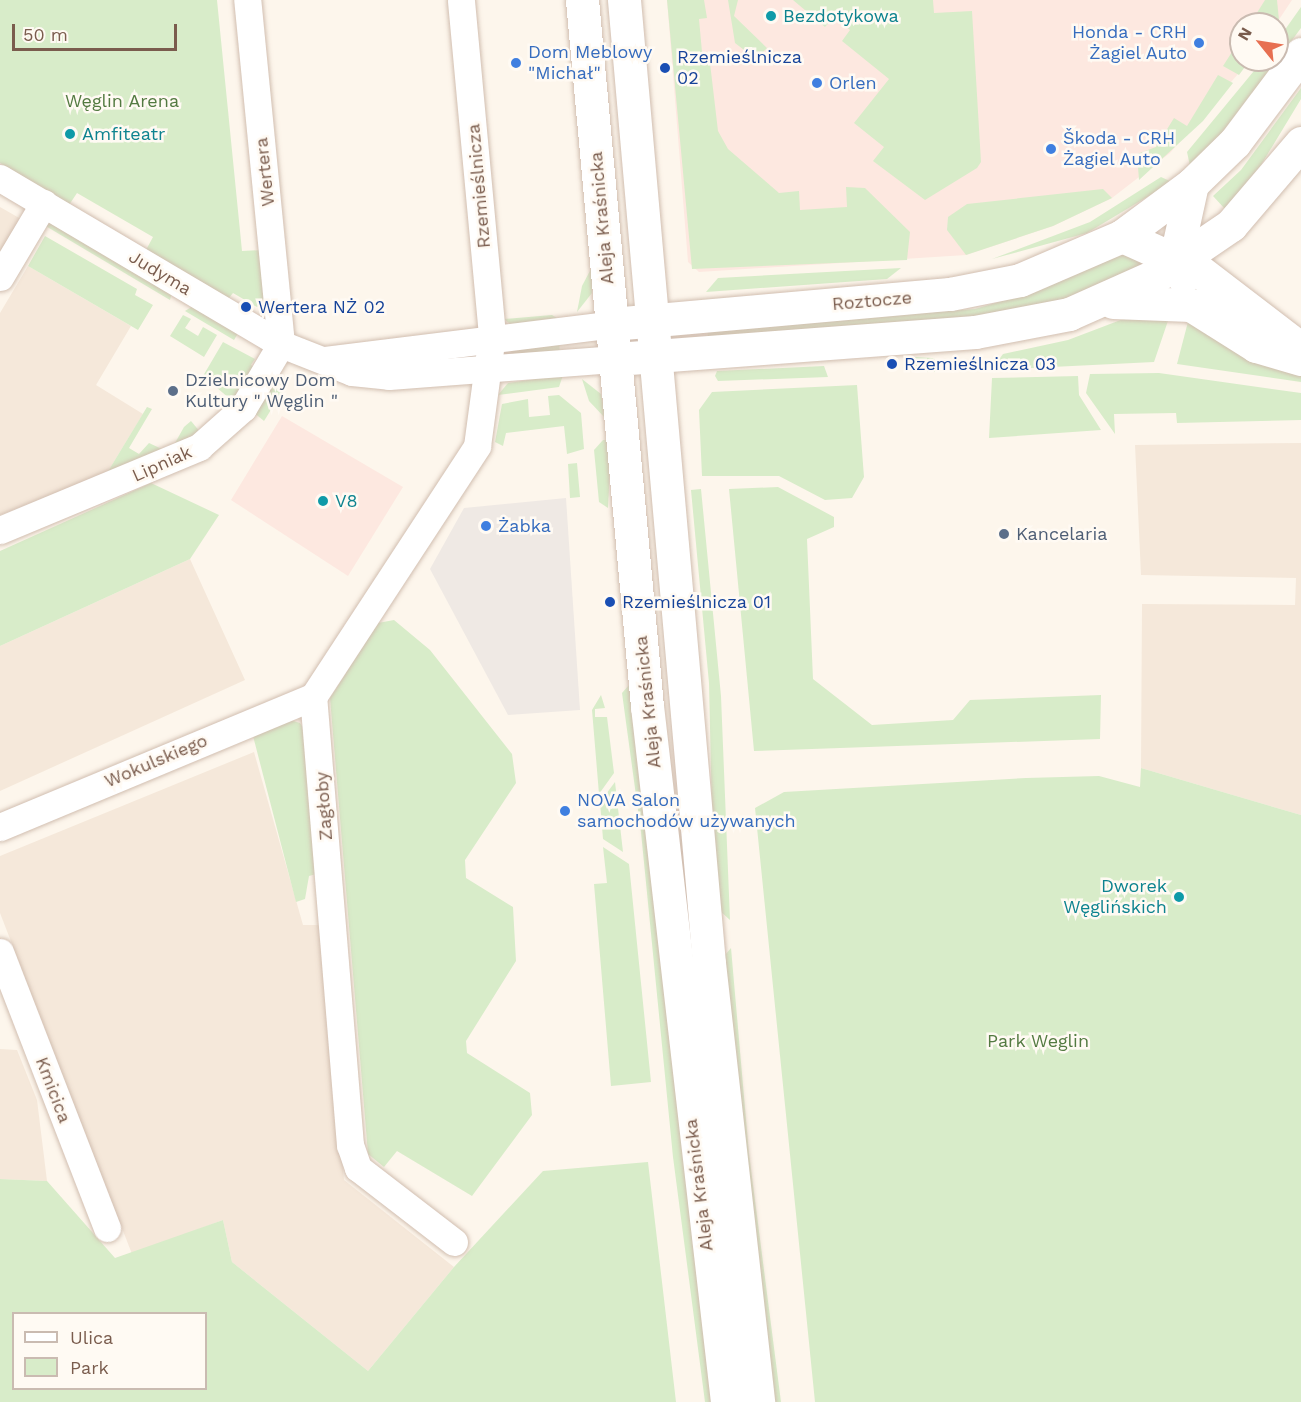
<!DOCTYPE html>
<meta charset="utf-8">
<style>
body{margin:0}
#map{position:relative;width:1301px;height:1402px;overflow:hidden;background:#fdf6ec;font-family:"Work Sans",sans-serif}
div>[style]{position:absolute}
.residential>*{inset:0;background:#f5e8da}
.commercial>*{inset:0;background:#fde8e0}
.industrial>*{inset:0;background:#efe9e4}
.green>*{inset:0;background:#d8ecc9}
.roads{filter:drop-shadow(0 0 2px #d1beb0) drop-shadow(0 0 2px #d1beb0)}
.minor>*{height:27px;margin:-13.5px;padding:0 13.5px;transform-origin:13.5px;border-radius:13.5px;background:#fff}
.tertiary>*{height:33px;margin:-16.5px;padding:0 16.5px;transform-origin:16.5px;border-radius:16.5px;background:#fff}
.secondary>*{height:33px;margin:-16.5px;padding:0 16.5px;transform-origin:16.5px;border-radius:16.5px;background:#fff}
.dots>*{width:16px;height:16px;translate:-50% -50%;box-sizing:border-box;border:3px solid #fffaf3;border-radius:50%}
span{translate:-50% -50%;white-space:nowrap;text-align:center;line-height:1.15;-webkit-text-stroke:5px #fffaf3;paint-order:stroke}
.culture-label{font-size:18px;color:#0d838f}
.left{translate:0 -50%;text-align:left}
.right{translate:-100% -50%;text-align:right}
.shop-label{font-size:18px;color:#366cbe}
.transit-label{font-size:18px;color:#164399}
.park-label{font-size:18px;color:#537a41}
.street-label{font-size:18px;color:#7a5c4d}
.service-label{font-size:18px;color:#4e5e75}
.legend{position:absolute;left:12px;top:1312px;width:195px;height:78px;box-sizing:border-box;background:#fffaf3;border:2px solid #cabbb1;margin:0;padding:8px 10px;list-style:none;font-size:18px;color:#7a5c4d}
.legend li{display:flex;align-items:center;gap:12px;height:30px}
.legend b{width:30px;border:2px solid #cabbb1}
.north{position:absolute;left:1229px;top:12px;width:60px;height:60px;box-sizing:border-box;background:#fffaf3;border:2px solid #cabbb1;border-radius:50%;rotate:300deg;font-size:16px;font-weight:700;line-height:24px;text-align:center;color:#7a5c4d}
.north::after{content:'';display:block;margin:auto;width:21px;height:27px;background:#e76f51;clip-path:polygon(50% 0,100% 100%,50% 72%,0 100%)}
.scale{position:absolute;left:12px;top:24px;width:165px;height:27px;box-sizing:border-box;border:3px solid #7a5c4d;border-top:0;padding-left:8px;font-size:18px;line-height:21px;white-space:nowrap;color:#7a5c4d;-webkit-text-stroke:4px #fffaf3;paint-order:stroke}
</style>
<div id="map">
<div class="residential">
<div style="clip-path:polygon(0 207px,21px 219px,0 255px)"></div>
<div style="clip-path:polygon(28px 266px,131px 326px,96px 385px,143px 414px,107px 473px,0 515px,0 313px)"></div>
<div style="clip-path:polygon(1301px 443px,1301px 815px,1141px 768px,1142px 604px,1295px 605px,1296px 578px,1141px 575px,1135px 445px)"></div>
<div style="clip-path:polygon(190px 559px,245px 680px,0 791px,0 646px)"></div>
<div style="clip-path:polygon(254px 752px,303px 925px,319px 925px,344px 1180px,454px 1267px,368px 1371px,232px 1262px,223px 1220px,132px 1254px,0 913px,0 856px)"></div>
<div style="clip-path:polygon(0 1049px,17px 1050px,37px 1100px,47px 1181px,0 1179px)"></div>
</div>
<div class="commercial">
<div style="clip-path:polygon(667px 0,1292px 0,1276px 24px,1241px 24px,1241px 60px,1250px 60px,1170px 153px,1112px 198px,1053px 226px,966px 255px,699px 272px,688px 262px)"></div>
<div style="clip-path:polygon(282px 416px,403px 487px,348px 576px,231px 500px)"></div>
</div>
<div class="industrial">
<div style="clip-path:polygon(566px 498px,580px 710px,508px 715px,430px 569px,464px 508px)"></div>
</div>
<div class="green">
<div style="clip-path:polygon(0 0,217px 0,242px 251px,262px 250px,267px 297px,257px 307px,233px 293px,228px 299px,146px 250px,153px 237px,77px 193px,69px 205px,0 163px)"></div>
<div style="clip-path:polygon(667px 0,704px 0,707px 18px,699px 19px,703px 63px,710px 63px,718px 131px,728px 149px,779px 193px,799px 191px,800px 210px,847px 207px,846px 187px,865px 188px,910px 232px,907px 260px,692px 269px)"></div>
<div style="clip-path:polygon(728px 0,738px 0,734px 16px,767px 48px,762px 53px,748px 53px,735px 43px)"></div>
<div style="clip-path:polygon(793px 0,933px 0,934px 13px,972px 11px,981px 162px,977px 168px,925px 200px,873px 161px,884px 147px,854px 123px,889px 79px,842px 41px,850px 30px,834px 17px,825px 27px)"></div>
<div style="clip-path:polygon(1265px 0,1277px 0,1279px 20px,1250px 24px)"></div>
<div style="clip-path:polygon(1301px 7px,1301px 28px,1231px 123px,1190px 166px,1187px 152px,1263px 60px,1277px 60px,1277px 41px)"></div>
<div style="clip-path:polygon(1241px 38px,1241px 60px,1250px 60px,1239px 75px,1223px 66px)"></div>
<div style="clip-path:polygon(1218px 75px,1233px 83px,1203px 121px,1139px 180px,1137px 154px,1156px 147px,1174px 118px,1187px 126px)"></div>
<div style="clip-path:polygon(1301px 88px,1301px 99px,1261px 165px,1225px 209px,1213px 196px,1241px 170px)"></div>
<div style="clip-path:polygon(1161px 177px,1172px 182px,1087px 233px,992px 259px,1090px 222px)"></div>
<div style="clip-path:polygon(1103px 189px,1112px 198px,1053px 226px,966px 255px,947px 230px,948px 217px,967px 204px)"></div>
<div style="clip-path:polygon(45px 218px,172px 293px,170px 300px,39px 222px)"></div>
<div style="clip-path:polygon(45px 236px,137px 289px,135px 295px,153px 305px,138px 330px,28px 266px)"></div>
<div style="clip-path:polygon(1117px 253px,1155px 258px,1080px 296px,971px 318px,708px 337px,707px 329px,975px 309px,1029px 293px)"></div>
<div style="clip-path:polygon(592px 267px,592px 293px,577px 312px,582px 286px)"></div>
<div style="clip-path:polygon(901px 268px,887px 279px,706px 292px,718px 278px)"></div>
<div style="clip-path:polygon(193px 306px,240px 330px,234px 340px,185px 311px)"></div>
<div style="clip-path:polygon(1171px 312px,1154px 362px,991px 370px,1003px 354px,1068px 340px,1139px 313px)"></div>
<div style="clip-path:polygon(183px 315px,191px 319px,185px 328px,198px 336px,203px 327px,217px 335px,204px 357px,170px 336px)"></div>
<div style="clip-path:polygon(552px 315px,557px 318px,510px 324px,504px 319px)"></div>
<div style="clip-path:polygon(1189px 318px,1301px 374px,1301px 382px,1177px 364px)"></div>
<div style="clip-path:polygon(223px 342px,255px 359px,251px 365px,259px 370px,236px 404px,203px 376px)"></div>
<div style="clip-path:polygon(559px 342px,560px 354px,511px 354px,514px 349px)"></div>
<div style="clip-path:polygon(915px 357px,932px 358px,955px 372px,916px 372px)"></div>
<div style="clip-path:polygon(824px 366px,828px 377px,718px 381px,715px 376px,717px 371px)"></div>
<div style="clip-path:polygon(1159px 373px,1301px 393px,1301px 420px,1177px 423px,1176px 413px,1114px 414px,1115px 434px,1086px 393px,1090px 374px)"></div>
<div style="clip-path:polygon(563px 375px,559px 387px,498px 395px,508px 383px)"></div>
<div style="clip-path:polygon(274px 376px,287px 384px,264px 421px,252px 411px)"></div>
<div style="clip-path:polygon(1078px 376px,1079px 395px,1101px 430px,989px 438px,992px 378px)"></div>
<div style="clip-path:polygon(582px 379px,601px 394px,606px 419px,589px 401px)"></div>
<div style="clip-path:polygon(857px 385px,864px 477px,852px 498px,825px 500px,779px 476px,702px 476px,699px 410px,712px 392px)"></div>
<div style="clip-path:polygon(559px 395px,581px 413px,584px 449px,567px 454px,564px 426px,506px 433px,503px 446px,495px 442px,502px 404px,528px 399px,529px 417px,550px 415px,548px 396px)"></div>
<div style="clip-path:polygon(147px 407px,152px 409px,129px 448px,139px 454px,149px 443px,164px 450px,107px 473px)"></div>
<div style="clip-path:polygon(191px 421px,201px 433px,175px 443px,184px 427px)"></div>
<div style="clip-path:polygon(603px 440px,610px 440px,611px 449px,608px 508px,599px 502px,594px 450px)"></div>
<div style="clip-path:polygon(577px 463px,580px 497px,570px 498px,568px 464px)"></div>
<div style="clip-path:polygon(151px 483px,219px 515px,190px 559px,0 646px,0 551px)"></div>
<div style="clip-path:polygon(778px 487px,834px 517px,834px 527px,807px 539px,813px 679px,872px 725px,953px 720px,970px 700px,1101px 695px,1100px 739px,754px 751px,729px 489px)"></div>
<div style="clip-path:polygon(701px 489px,721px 696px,730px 920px,720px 911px,712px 815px,709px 683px,691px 490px)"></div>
<div style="clip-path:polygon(394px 620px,430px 650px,512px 754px,516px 783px,465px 860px,466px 878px,513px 907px,516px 961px,466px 1041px,467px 1053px,530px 1093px,532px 1115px,472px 1196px,397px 1151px,384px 1167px,368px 1154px,330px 698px,378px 623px)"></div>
<div style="clip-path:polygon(629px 685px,715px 1402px,705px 1402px,673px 1157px,641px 832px,622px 693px)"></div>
<div style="clip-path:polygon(601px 695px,605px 708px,595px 709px,595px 717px,607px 717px,614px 773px,599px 794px,592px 710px)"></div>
<div style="clip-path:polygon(287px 719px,300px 723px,310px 738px,320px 873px,309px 876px,305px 899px,296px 902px,253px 736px)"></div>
<div style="clip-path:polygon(1141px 768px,1301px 815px,1301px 1402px,815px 1402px,755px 808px,784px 792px,1026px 778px,1099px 776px,1140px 787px)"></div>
<div style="clip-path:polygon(615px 782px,623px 852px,603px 839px,600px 802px)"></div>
<div style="clip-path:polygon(603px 847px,629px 864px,651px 1082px,611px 1086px,594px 884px,607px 883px)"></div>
<div style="clip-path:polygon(731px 948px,749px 1154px,781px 1402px,770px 1402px,725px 955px)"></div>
<div style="clip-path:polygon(evenodd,648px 1162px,676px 1402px,0 1402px,0 1179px,47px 1181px,115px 1258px,223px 1220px,232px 1262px,368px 1371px,454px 1267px,543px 1171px,648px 1162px,14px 1314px,206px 1314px,206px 1388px,14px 1388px,14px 1314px)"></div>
</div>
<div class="roads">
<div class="minor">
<div style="left:0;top:178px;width:326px;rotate:30.6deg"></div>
<div style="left:281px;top:344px;width:76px;rotate:21.5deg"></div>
<div style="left:352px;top:372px;width:37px;rotate:6deg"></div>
<div style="left:389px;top:376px;width:228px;rotate:-4.3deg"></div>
<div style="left:0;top:277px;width:86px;rotate:-59.3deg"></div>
<div style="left:325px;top:360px;width:289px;rotate:-7.1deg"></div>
<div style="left:0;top:530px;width:216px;rotate:-22.6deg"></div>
<div style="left:199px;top:447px;width:59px;rotate:-41.6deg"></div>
<div style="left:243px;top:408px;width:74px;rotate:-59.3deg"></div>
<div style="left:281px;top:344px;width:346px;rotate:-95.6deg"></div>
<div style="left:0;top:827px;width:339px;rotate:-22.6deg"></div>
<div style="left:0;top:952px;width:296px;rotate:68.8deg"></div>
<div style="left:454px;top:1242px;width:121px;rotate:-142.4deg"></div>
<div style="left:358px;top:1168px;width:24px;rotate:-109deg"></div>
<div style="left:350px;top:1145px;width:450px;rotate:-94.7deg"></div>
<div style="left:313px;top:697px;width:300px;rotate:-56.8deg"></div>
<div style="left:477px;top:446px;width:112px;rotate:-82.3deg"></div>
<div style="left:492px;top:335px;width:336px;rotate:-95.3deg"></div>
</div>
<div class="tertiary">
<div style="left:1122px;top:236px;width:83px;rotate:24.1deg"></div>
<div style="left:1198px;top:270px;width:130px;rotate:37.5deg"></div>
<div style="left:1183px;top:277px;width:34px;rotate:-97deg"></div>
<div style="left:1179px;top:243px;width:60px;rotate:-77.6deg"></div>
<div style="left:1113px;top:302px;width:78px;rotate:2.2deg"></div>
<div style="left:1191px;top:305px;width:77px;rotate:32.2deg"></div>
<div style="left:1256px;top:346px;width:47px;rotate:16.1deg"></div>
<div style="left:612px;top:324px;width:339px;rotate:-5.1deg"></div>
<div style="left:950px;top:294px;width:71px;rotate:-11.3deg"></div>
<div style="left:1020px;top:280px;width:111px;rotate:-23.3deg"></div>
<div style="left:1122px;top:236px;width:87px;rotate:-36.6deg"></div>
<div style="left:1192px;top:184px;width:60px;rotate:-44.3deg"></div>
<div style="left:1235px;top:142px;width:110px;rotate:-53.1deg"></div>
<div style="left:616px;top:359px;width:360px;rotate:-4.3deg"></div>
<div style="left:975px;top:332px;width:96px;rotate:-10.8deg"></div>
<div style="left:1069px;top:314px;width:98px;rotate:-24deg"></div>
<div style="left:1159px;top:274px;width:87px;rotate:-34.2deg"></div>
<div style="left:1231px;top:225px;width:108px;rotate:-49.5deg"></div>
</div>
<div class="secondary">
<div style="left:582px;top:0;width:709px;rotate:84.74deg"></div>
<div style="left:647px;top:706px;width:701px;rotate:83.44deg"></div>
<div style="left:624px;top:0;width:967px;rotate:84.96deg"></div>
<div style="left:709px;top:963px;width:442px;rotate:83.6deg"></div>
</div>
</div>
<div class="dots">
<div style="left:771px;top:16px;background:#0f9aa8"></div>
<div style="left:1199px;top:43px;background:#3f7fe0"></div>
<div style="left:516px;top:63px;background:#3f7fe0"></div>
<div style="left:665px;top:68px;background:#1a4fb4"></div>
<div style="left:817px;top:83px;background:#3f7fe0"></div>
<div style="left:70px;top:134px;background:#0f9aa8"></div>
<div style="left:1051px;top:149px;background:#3f7fe0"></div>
<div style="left:246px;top:307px;background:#1a4fb4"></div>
<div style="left:892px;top:364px;background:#1a4fb4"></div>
<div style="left:173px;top:391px;background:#5c6f8a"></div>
<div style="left:323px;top:501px;background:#0f9aa8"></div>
<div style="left:486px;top:526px;background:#3f7fe0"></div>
<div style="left:1004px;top:534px;background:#5c6f8a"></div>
<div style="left:610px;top:602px;background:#1a4fb4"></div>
<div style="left:565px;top:811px;background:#3f7fe0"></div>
<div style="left:1179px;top:897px;background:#0f9aa8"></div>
</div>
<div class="culture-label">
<span class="left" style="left:783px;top:16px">Bezdotykowa</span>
<span class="left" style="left:82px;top:134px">Amfiteatr</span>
<span class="left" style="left:335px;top:501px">V8</span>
<span class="right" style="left:1167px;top:897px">Dworek<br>Węglińskich</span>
</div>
<div class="shop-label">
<span class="right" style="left:1187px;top:43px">Honda - CRH<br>Żagiel Auto</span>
<span class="left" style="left:528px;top:63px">Dom Meblowy<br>"Michał"</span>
<span class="left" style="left:829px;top:83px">Orlen</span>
<span class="left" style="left:1063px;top:149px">Škoda - CRH<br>Żagiel Auto</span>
<span class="left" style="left:498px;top:526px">Żabka</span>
<span class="left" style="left:577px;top:811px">NOVA Salon<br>samochodów używanych</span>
</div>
<div class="transit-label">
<span class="left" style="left:677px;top:68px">Rzemieślnicza<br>02</span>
<span class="left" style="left:258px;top:307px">Wertera NŻ 02</span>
<span class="left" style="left:904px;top:364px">Rzemieślnicza 03</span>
<span class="left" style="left:622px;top:602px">Rzemieślnicza 01</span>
</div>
<div class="park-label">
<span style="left:122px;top:101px">Węglin Arena</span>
<span style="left:1038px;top:1041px">Park Weglin</span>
</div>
<div class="street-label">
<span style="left:265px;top:172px;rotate:-96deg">Wertera</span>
<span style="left:479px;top:186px;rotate:-95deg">Rzemieślnicza</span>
<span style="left:602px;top:218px;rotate:-95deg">Aleja Kraśnicka</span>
<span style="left:160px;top:273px;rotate:31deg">Judyma</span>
<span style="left:872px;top:301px;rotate:-5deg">Roztocze</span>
<span style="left:162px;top:464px;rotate:-24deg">Lipniak</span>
<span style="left:648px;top:702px;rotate:-96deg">Aleja Kraśnicka</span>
<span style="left:156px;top:761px;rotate:-23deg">Wokulskiego</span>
<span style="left:324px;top:806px;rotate:-94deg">Zagłoby</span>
<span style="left:53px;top:1090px;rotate:69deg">Kmicica</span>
<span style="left:699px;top:1185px;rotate:-97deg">Aleja Kraśnicka</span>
</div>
<div class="service-label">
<span class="left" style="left:185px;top:391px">Dzielnicowy Dom<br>Kultury " Węglin "</span>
<span class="left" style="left:1016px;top:534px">Kancelaria</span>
</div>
<ul class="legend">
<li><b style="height:8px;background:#fff"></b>Ulica</li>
<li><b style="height:16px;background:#d8ecc9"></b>Park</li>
</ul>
<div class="north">N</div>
<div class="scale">50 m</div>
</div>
